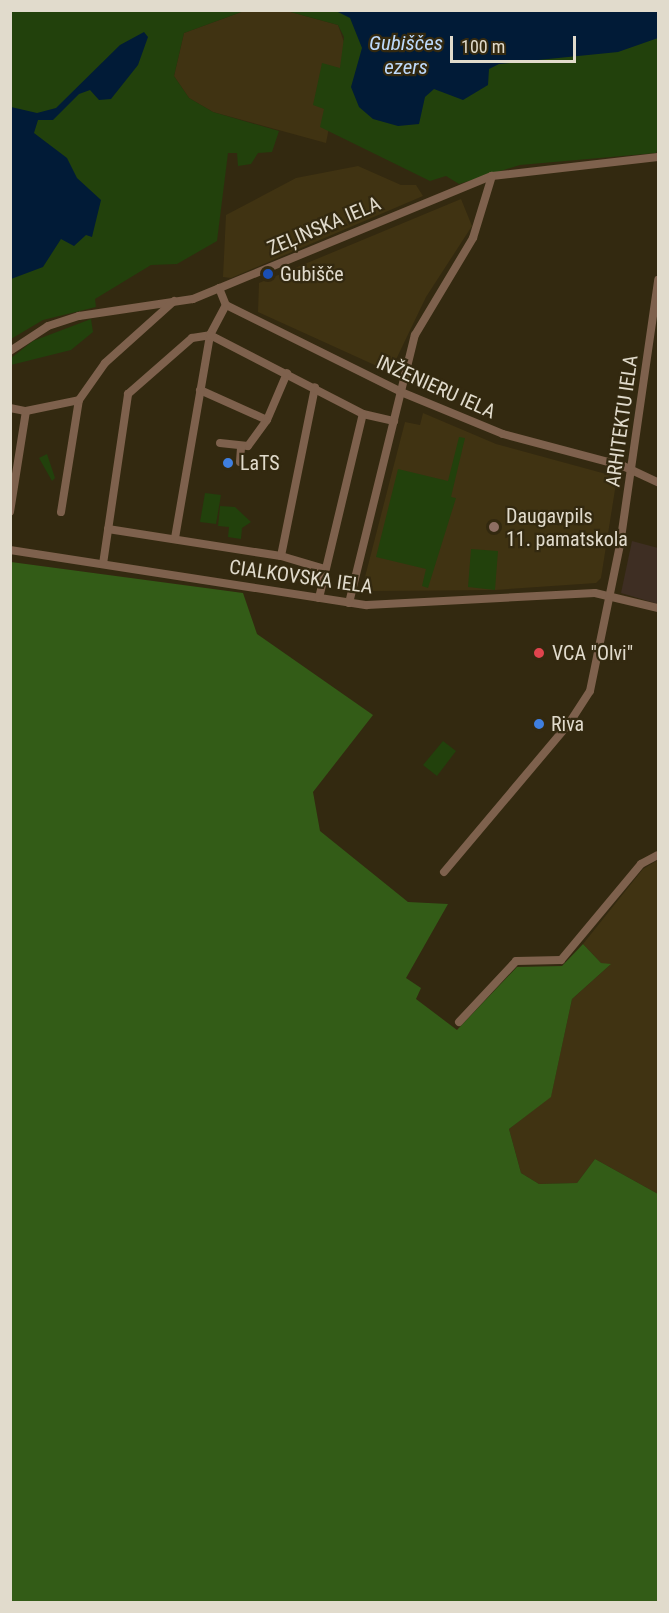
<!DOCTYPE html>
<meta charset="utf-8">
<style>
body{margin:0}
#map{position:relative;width:669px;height:1613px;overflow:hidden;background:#332910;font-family:"Roboto Condensed",sans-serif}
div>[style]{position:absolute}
.commercial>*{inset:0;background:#3e2e23}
.built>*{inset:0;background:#403312}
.green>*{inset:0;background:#22410c}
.forest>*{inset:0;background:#335c17}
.water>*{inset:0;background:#011b37}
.minor>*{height:8px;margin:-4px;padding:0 4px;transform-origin:4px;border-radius:4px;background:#7e614d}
.dots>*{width:16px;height:16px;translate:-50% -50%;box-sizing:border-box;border:3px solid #332910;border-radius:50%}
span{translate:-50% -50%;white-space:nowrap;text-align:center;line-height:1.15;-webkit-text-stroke:4.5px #332910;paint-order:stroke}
.street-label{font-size:20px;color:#e1dbcc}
.poi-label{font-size:20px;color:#e1dbcc}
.left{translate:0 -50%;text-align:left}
.water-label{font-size:21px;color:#bdd9fa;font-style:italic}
.frame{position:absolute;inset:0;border:12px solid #e1dbcc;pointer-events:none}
.scale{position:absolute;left:450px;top:36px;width:126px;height:27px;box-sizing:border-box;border:3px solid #e1dbcc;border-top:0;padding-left:8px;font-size:18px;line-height:21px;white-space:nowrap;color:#e1dbcc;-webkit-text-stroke:4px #332910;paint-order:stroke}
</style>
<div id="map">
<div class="commercial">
<div style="clip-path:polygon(632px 541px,658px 548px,658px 604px,621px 593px)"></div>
</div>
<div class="built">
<div style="clip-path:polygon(244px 11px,287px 11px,338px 25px,345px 45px,326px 143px,213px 112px,189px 98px,174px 76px,184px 33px)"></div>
<div style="clip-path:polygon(358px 166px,401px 185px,416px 185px,423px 196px,231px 278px,223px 277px,226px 215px,296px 178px)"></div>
<div style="clip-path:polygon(461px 199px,472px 226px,426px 297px,390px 372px,258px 312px,259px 283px)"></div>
<div style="clip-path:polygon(423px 413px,496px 444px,617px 477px,601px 578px,596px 583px,495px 590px,369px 591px,365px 577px,405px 422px,420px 425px)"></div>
<div style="clip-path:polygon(658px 860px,658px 1194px,595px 1159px,577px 1183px,539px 1184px,521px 1173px,509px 1129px,551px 1096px,572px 999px,610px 965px,601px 963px,583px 944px,643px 869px)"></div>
</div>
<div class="green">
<div style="clip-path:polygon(10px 11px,244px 11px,184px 33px,174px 76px,189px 98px,213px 112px,279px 131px,272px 152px,258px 153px,251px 164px,238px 166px,237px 153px,228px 153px,217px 241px,177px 264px,151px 265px,95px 299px,96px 307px,43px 320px,11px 339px)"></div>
<div style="clip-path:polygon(287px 11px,658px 11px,658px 147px,656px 153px,520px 165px,459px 184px,446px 176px,430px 181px,320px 127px,324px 109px,313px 105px,322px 63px,340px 68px,344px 37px,338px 25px)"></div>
<div style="clip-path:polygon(91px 319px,93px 332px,71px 350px,11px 365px,11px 358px,33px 341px)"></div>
<div style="clip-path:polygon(459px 437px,465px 438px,451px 497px,456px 498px,428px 588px,422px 586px,426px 569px,376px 557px,398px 469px,448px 481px)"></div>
<div style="clip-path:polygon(47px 454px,55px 478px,52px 481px,39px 458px)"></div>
<div style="clip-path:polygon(205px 493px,221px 495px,216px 524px,200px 522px)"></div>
<div style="clip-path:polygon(220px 506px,235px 507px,251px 522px,242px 528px,241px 539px,228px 537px,229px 527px,218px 526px)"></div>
<div style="clip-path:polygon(471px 549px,498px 551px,495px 590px,468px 587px)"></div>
<div style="clip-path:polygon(443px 741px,456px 751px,437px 776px,423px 765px)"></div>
</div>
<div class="forest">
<div style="clip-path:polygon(11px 562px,243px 593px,257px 634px,373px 715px,313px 792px,320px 831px,408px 902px,448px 904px,406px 978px,421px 988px,416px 999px,457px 1030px,517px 967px,562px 966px,583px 944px,601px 963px,611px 964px,572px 999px,551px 1097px,509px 1129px,521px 1173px,539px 1184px,577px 1183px,595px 1159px,658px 1194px,658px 1602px,11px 1602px)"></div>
</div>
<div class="water">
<div style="clip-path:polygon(336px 11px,658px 11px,658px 38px,618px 52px,499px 64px,489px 69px,488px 85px,463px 100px,434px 89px,425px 97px,419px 124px,398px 126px,373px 119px,359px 107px,351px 87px,362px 48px,350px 18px)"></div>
<div style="clip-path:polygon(144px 32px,148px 37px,138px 65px,111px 99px,99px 100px,90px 90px,79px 94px,53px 120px,38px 120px,34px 133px,67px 158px,77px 178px,101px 200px,92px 237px,86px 235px,74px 246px,61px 239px,43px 267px,11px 279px,11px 107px,37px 113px,56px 108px,120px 45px)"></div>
</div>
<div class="minor">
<div style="left:219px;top:288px;width:18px;rotate:68deg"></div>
<div style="left:226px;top:305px;width:195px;rotate:26.4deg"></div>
<div style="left:401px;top:392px;width:110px;rotate:22.4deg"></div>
<div style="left:503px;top:434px;width:124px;rotate:14.9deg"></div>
<div style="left:623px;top:466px;width:38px;rotate:25deg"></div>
<div style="left:10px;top:351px;width:45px;rotate:-33.3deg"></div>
<div style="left:48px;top:326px;width:33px;rotate:-18deg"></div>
<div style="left:79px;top:316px;width:115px;rotate:-8.5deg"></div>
<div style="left:193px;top:299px;width:323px;rotate:-22.4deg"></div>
<div style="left:492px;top:176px;width:167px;rotate:-6.5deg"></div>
<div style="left:200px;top:390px;width:73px;rotate:24.1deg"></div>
<div style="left:267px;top:420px;width:51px;rotate:-66.9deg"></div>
<div style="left:10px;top:408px;width:16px;rotate:11deg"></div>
<div style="left:26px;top:411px;width:102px;rotate:99deg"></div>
<div style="left:26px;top:411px;width:54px;rotate:-11.7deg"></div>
<div style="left:220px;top:443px;width:28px;rotate:6deg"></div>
<div style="left:248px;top:446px;width:32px;rotate:-54deg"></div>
<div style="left:240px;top:462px;width:16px;rotate:-86deg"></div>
<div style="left:61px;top:512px;width:113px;rotate:-80.9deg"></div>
<div style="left:79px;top:400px;width:45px;rotate:-54.9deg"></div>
<div style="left:105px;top:363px;width:93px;rotate:-41.9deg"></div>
<div style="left:108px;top:529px;width:175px;rotate:8.9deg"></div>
<div style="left:281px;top:556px;width:46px;rotate:16.5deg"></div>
<div style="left:175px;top:538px;width:206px;rotate:-80.2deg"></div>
<div style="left:210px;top:335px;width:34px;rotate:-62deg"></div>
<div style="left:10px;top:550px;width:361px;rotate:8.8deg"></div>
<div style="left:367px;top:605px;width:228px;rotate:-3deg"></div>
<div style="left:595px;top:593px;width:65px;rotate:13.4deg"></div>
<div style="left:281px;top:556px;width:172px;rotate:-78.6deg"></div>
<div style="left:103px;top:564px;width:172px;rotate:-81.6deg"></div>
<div style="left:128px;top:394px;width:85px;rotate:-41.2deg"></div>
<div style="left:192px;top:338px;width:18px;rotate:-9deg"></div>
<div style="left:210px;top:335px;width:172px;rotate:27.3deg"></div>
<div style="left:363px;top:414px;width:32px;rotate:13deg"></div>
<div style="left:319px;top:598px;width:189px;rotate:-76.6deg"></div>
<div style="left:349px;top:603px;width:276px;rotate:-76.2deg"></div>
<div style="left:415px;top:335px;width:113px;rotate:-59.1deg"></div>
<div style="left:473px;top:238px;width:65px;rotate:-73deg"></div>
<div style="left:444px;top:872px;width:192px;rotate:-49.9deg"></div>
<div style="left:568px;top:725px;width:40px;rotate:-57.1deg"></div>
<div style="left:590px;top:691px;width:149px;rotate:-78.4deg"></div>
<div style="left:620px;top:545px;width:268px;rotate:-81.8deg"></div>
<div style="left:459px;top:1022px;width:83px;rotate:-46.9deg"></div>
<div style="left:516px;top:961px;width:45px;rotate:-1.3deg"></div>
<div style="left:561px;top:960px;width:125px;rotate:-50.2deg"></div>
<div style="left:641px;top:864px;width:19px;rotate:-28deg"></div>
</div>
<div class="dots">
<div style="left:268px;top:274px;background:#1a4fb4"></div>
<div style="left:228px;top:463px;background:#3f7fe0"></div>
<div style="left:494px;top:527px;background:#8d6e63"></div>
<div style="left:539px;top:653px;background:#e0444e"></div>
<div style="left:539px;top:724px;background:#3f7fe0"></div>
</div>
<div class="street-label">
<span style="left:324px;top:226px;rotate:-23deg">ZEĻINSKA IELA</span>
<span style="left:436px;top:387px;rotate:24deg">INŽENIERU IELA</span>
<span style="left:622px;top:421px;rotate:-82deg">ARHITEKTU IELA</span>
<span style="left:301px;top:577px;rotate:8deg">CIALKOVSKA IELA</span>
</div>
<div class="poi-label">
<span class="left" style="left:280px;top:274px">Gubišče</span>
<span class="left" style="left:240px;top:463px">LaTS</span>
<span class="left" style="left:506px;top:528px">Daugavpils<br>11. pamatskola</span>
<span class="left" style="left:552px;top:653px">VCA "Olvi"</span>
<span class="left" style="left:551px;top:724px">Riva</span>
</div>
<div class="water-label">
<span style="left:406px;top:55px">Gubiščes<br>ezers</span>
</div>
<div class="frame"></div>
<div class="scale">100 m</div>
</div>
